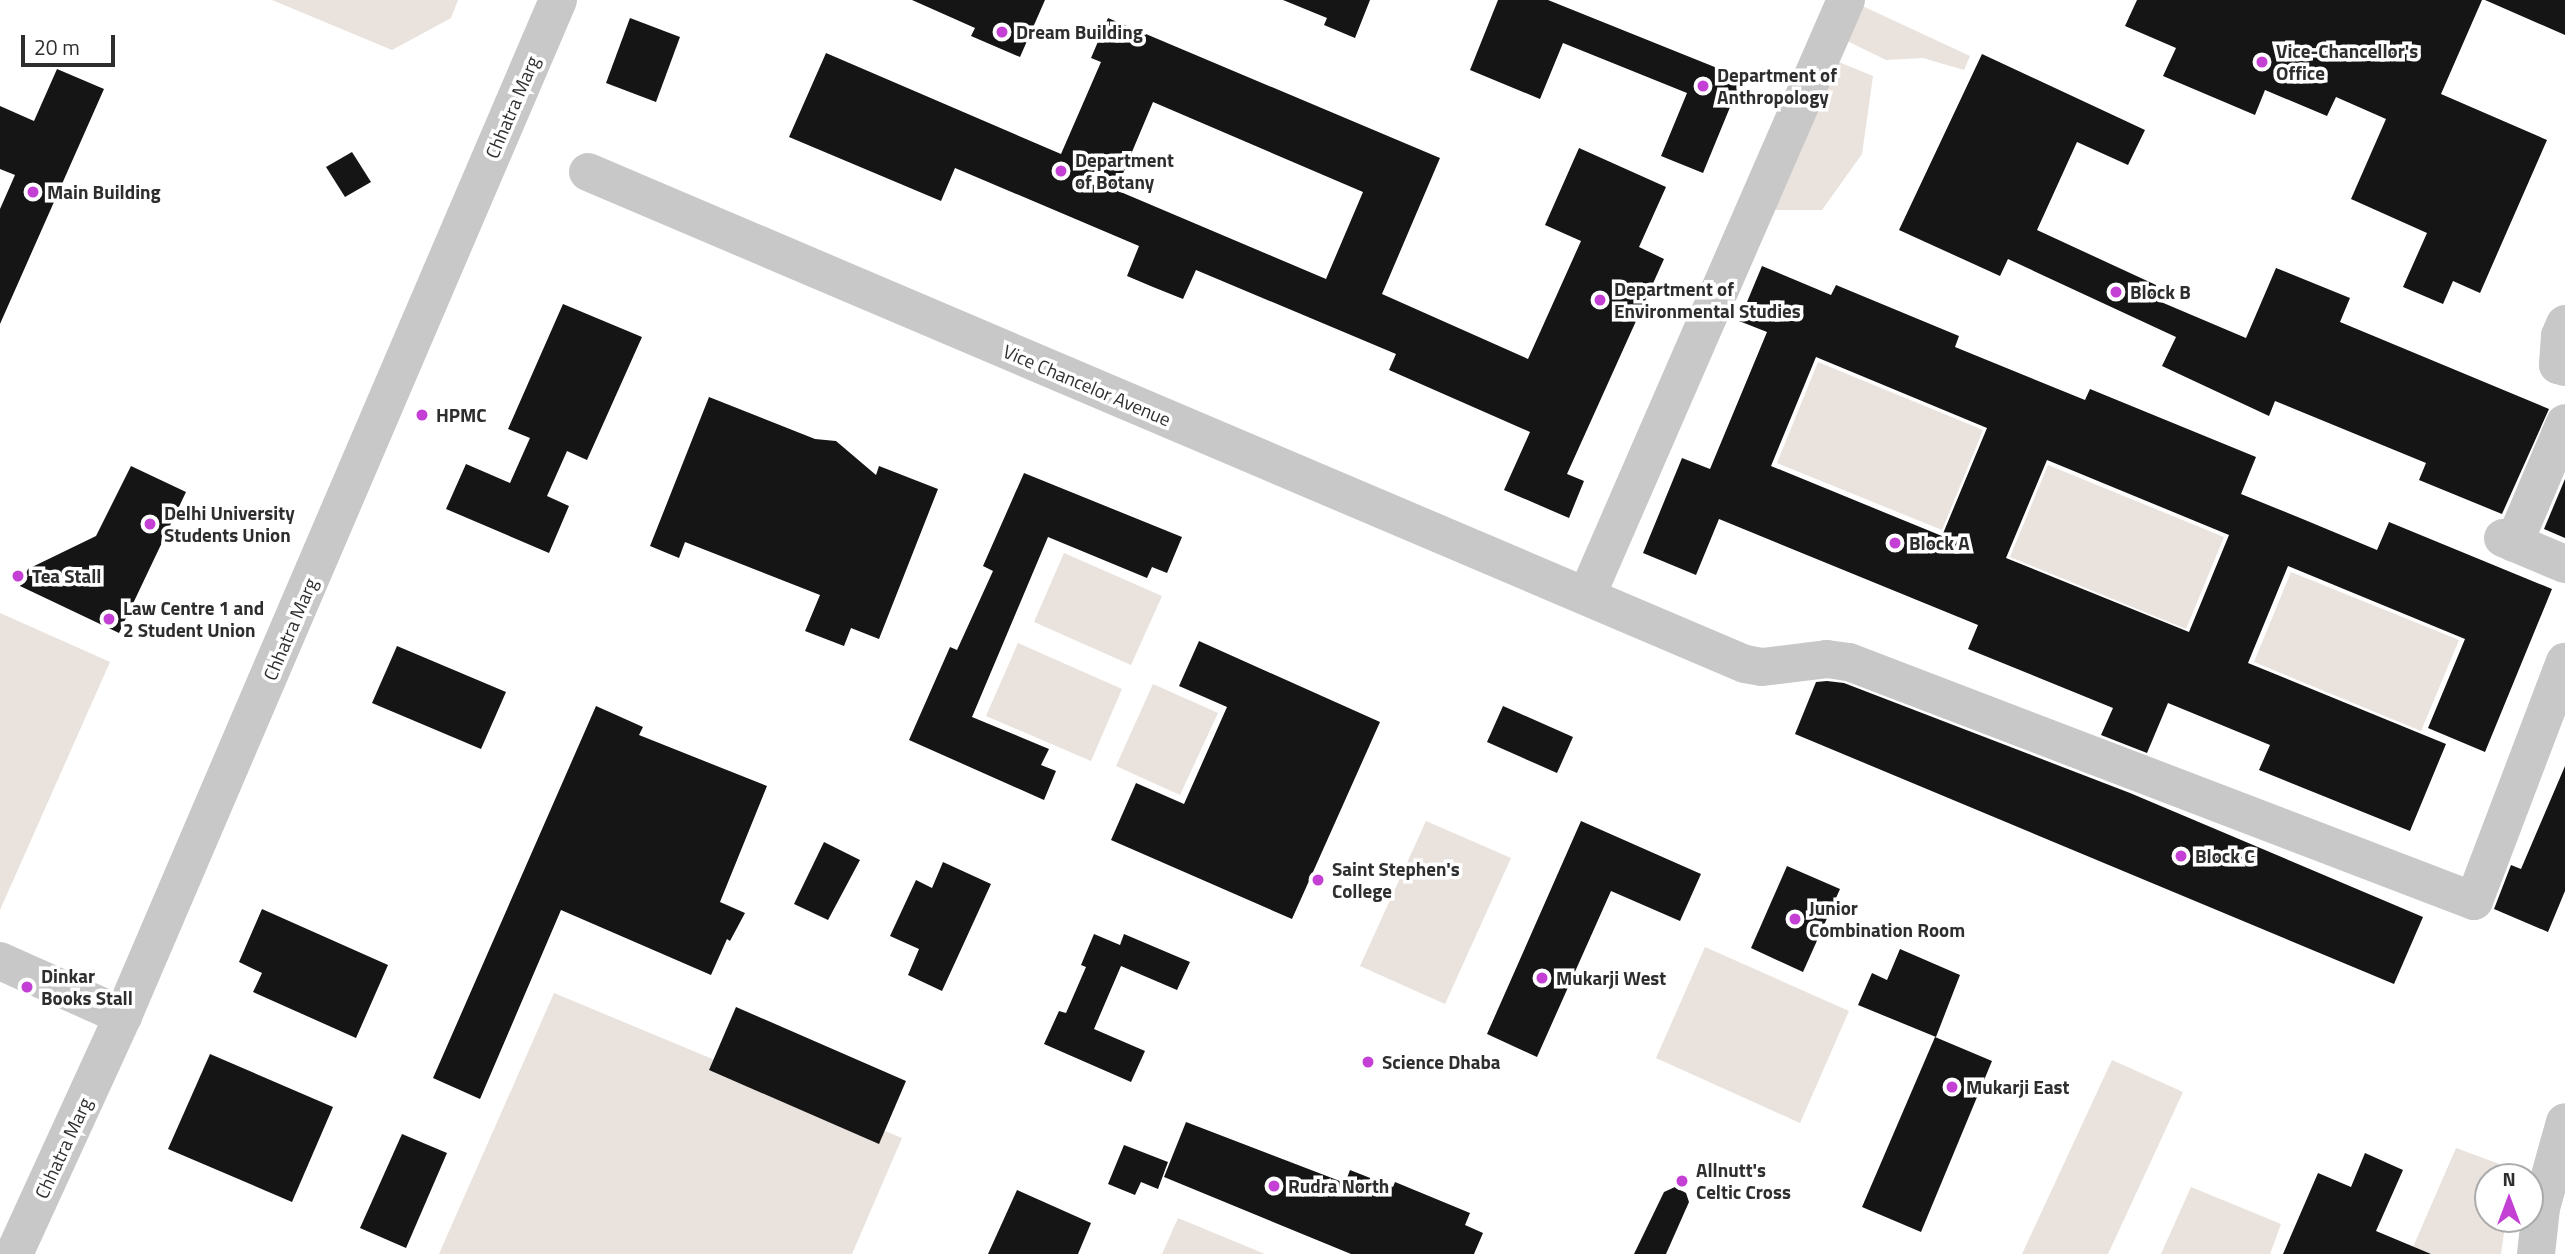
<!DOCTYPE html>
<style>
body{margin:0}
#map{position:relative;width:2565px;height:1254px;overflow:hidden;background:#fff;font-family:"Titillium Web",sans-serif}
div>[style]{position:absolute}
.green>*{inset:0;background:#eae2dc}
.building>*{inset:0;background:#151515}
.minor>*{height:38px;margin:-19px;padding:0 19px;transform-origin:19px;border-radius:19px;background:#c8c8c8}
.dots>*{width:19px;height:19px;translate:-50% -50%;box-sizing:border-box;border:4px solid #fff;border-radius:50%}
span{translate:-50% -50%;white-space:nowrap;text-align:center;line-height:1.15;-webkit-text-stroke:7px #fff;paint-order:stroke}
.poi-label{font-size:19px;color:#2e2e2e;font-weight:700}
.left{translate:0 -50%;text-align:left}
.street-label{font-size:19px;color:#2e2e2e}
.north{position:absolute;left:2474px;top:1163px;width:70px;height:70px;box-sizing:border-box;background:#fff;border:2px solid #ababab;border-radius:50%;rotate:0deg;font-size:19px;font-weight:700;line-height:28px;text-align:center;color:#2e2e2e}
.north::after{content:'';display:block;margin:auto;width:24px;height:32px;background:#c440d5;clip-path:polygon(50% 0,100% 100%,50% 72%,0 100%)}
.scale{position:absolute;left:21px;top:35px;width:94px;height:32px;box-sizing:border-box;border:4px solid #2e2e2e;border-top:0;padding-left:9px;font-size:21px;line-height:24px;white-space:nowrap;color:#2e2e2e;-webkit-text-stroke:5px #fff;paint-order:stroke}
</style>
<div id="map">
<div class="green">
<div style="clip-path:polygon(272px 0,458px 0,451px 18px,392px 50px)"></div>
<div style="clip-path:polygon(1856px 3px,1970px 56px,1964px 70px,1923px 58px,1886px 60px,1841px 38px)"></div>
<div style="clip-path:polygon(1829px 58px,1873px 76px,1862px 154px,1822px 210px,1766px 210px)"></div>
<div style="clip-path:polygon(1818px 362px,1983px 430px,1942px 530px,1777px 463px)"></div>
<div style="clip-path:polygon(2048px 465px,2224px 537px,2186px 629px,2010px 557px)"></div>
<div style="clip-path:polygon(1064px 553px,1162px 596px,1131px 665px,1034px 622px)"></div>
<div style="clip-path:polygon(2291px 572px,2459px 640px,2421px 731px,2254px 662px)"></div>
<div style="clip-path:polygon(0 613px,110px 662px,0 910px)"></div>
<div style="clip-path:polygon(1018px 643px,1122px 689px,1091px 761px,986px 716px)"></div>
<div style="clip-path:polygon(1153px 684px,1218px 713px,1180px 795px,1116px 766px)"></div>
<div style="clip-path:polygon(1426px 821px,1511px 858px,1445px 1004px,1360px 966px)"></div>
<div style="clip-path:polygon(1705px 947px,1849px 1011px,1800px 1123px,1656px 1058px)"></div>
<div style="clip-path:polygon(554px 993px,902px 1138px,852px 1254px,439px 1254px)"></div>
<div style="clip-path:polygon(2112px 1060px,2183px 1092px,2108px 1254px,2022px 1254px)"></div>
<div style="clip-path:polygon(2456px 1148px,2513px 1169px,2511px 1177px,2488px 1177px,2488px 1219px,2506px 1219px,2501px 1254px,2410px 1254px)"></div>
<div style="clip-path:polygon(2191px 1187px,2281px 1224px,2270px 1254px,2161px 1254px)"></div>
<div style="clip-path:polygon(1178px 1218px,1265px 1254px,1162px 1254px)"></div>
</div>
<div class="building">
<div style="clip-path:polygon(912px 0,1045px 0,1020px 57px,971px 36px,975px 28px)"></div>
<div style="clip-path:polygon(1283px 0,1370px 0,1355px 38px,1324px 25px,1327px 18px)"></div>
<div style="clip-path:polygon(1498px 0,1548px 0,1742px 78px,1703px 173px,1661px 156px,1687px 93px,1563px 43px,1540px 99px,1470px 70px)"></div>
<div style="clip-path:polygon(2137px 0,2482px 0,2441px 94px,2547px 140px,2480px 293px,2453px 281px,2443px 304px,2403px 287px,2427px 233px,2351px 199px,2386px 119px,2336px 97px,2327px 116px,2265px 90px,2255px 115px,2163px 76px,2176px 48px,2125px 26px)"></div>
<div style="clip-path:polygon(2485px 0,2565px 0,2565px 35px)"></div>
<div style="clip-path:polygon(630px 18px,680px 37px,656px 102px,606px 83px)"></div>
<div style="clip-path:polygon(evenodd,1108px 18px,1440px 158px,1382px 294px,1528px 359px,1581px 241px,1545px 225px,1579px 148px,1666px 187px,1639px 247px,1664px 259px,1567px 474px,1584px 481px,1569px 518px,1504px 490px,1530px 432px,1389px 370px,1396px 354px,1196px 270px,1183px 299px,1153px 287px,1127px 276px,1139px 246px,955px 168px,941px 201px,789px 137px,826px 53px,1061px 154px,1101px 62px,1091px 58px,1108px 18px,1153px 102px,1363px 192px,1326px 279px,1116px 190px,1153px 102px)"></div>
<div style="clip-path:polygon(1982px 54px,2145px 130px,2128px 165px,2077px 142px,2037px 230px,2156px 285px,2154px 299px,2246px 338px,2276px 268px,2350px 298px,2340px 322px,2549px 409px,2502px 514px,2419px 480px,2426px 463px,2275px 401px,2269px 416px,2162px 366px,2176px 337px,2008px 259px,2000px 276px,1899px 230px)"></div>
<div style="clip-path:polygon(57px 69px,104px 89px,0 324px,0 209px,15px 175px,0 169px,0 106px,34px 121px)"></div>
<div style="clip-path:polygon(352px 152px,371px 182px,345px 197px,326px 167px)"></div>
<div style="clip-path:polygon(evenodd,1762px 266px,1831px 295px,1836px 285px,1959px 336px,1955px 347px,2085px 400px,2090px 389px,2256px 457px,2241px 494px,2305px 520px,2377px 550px,2389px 522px,2552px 589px,2485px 752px,2428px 728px,2465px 639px,2288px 566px,2248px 663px,2446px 744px,2410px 831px,2259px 770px,2270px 745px,2168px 703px,2147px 753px,2101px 735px,2113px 708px,1968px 649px,1978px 625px,1719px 519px,1696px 575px,1643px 553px,1682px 458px,1710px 469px,1767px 332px,1739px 321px,1762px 266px,1816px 357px,1987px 428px,1942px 536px,1771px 466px,1816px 357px,1762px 266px,2047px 460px,2229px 535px,2189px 632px,2006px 558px,2047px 460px)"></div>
<div style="clip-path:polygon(563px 304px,642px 337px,587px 460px,567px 451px,547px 496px,569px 506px,549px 553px,446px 509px,466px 464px,510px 483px,530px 438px,508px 429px)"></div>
<div style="clip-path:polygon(709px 397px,815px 439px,836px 441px,876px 475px,879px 466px,938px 489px,879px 639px,851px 628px,844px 646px,805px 631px,820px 595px,685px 542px,679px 558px,650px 546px)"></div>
<div style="clip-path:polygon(131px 466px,186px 492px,119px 633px,20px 586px,28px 569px,96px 536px)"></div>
<div style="clip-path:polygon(1024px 473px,1182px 537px,1167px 573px,1152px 567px,1147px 578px,1048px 537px,972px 717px,1049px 749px,1041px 765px,1056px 771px,1044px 800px,909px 740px,950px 647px,957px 650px,993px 571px,983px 566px)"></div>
<div style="clip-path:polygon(2565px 479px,2565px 538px,2544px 529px)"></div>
<div style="clip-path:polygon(1199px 641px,1380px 722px,1292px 919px,1111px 840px,1136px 783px,1184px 804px,1227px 707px,1179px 686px)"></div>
<div style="clip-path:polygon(397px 646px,506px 692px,481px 749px,372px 703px)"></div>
<div style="clip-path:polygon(1827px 681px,1844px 683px,2130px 793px,2423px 917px,2394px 984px,1795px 734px,1816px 682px)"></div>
<div style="clip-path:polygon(596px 706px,643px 727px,639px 735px,767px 786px,720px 902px,745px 913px,730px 941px,727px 939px,711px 975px,561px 910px,480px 1099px,433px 1078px)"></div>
<div style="clip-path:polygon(1503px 706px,1573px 737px,1557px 773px,1487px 742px)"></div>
<div style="clip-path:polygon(2565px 766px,2565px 891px,2548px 932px,2494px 909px,2511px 865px,2521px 869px)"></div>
<div style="clip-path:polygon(1581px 821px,1701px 874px,1680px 921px,1611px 891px,1537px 1057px,1487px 1034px)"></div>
<div style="clip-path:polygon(824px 842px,860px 860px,828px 920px,794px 904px)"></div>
<div style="clip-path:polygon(943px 862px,991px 884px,942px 991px,908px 975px,919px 949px,890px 936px,916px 880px,932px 888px)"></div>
<div style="clip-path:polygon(1787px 866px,1840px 889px,1803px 972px,1751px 948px)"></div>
<div style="clip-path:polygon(262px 909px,388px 965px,356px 1038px,253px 992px,262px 973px,239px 962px)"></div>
<div style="clip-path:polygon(1094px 934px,1120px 945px,1124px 934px,1190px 962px,1177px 990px,1121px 966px,1094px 1029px,1145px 1051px,1131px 1082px,1044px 1044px,1059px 1011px,1066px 1013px,1086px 967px,1081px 965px)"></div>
<div style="clip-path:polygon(1900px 949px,1960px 975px,1936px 1037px,1858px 1005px,1872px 973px,1887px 980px)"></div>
<div style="clip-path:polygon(736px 1007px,906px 1081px,879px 1144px,709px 1070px)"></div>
<div style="clip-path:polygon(1935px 1037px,1992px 1061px,1921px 1232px,1862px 1207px)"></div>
<div style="clip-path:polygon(210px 1054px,333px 1107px,292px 1202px,168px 1149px)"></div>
<div style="clip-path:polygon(1186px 1122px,1345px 1183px,1350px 1170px,1393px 1187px,1395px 1182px,1470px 1213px,1465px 1225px,1483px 1233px,1474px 1254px,1351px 1254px,1164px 1177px)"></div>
<div style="clip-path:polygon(402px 1134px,447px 1153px,406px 1248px,360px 1228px)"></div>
<div style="clip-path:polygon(1124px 1145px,1168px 1162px,1158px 1189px,1141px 1182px,1135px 1195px,1108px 1184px)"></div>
<div style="clip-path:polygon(2365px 1153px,2403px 1170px,2376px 1231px,2431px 1254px,2283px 1254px,2318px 1173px,2351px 1187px)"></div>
<div style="clip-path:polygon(1675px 1187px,1686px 1193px,1689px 1202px,1666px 1254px,1634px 1254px,1664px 1192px)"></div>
<div style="clip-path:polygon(1017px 1190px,1091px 1223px,1078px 1254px,988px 1254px)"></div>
</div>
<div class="minor">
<div style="left:588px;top:172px;width:1257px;rotate:23.04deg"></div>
<div style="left:1745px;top:664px;width:17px;rotate:10deg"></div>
<div style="left:1762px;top:667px;width:65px;rotate:-7deg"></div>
<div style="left:1827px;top:659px;width:22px;rotate:8deg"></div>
<div style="left:1849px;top:662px;width:669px;rotate:20.93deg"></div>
<div style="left:2474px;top:901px;width:256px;rotate:-69.2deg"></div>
<div style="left:2565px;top:324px;width:13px;rotate:113deg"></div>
<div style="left:2560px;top:336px;width:29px;rotate:94deg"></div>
<div style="left:2558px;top:365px;width:7px;rotate:16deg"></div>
<div style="left:2503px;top:538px;width:67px;rotate:22.8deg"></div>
<div style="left:2514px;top:543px;width:130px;rotate:-67deg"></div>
<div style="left:1587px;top:595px;width:649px;rotate:-66.48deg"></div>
<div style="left:0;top:961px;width:135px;rotate:24.1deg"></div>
<div style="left:14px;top:1254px;width:262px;rotate:-65.4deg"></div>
<div style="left:123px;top:1016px;width:1105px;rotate:-66.82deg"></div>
<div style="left:2536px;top:1254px;width:46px;rotate:-83.8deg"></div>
<div style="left:2541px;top:1208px;width:89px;rotate:-74.4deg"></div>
</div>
<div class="dots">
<div style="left:1002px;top:32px;background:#c440d5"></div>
<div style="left:2262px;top:62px;background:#c440d5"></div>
<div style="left:1703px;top:86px;background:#c440d5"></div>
<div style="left:1061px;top:171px;background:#c440d5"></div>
<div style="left:33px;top:192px;background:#c440d5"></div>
<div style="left:2116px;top:292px;background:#c440d5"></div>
<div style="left:1600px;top:300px;background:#c440d5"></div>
<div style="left:422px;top:415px;background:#c440d5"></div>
<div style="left:150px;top:524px;background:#c440d5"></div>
<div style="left:1895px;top:543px;background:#c440d5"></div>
<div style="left:18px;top:576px;background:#c440d5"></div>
<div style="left:109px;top:619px;background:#c440d5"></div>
<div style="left:2181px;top:856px;background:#c440d5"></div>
<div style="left:1318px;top:880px;background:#c440d5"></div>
<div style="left:1795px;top:919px;background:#c440d5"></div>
<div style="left:1542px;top:978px;background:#c440d5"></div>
<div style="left:27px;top:987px;background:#c440d5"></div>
<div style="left:1368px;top:1062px;background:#c440d5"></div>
<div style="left:1952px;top:1087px;background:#c440d5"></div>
<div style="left:1682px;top:1181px;background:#c440d5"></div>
<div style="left:1274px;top:1186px;background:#c440d5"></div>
</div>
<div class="poi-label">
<span class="left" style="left:1016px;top:32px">Dream Building</span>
<span class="left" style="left:2276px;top:62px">Vice-Chancellor's<br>Office</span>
<span class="left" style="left:1717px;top:86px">Department of<br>Anthropology</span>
<span class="left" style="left:1075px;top:171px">Department<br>of Botany</span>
<span class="left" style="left:47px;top:192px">Main Building</span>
<span class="left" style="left:1614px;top:300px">Department of<br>Environmental Studies</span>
<span class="left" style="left:2130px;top:292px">Block B</span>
<span class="left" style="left:436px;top:415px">HPMC</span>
<span class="left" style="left:164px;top:524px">Delhi University<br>Students Union</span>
<span class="left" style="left:1909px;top:543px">Block A</span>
<span class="left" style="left:32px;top:576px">Tea Stall</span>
<span class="left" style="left:123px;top:619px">Law Centre 1 and<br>2 Student Union</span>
<span class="left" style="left:2195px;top:856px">Block C</span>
<span class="left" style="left:1332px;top:880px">Saint Stephen's<br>College</span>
<span class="left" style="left:1809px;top:919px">Junior<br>Combination Room</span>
<span class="left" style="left:41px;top:987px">Dinkar<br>Books Stall</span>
<span class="left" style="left:1556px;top:978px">Mukarji West</span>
<span class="left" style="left:1382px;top:1062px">Science Dhaba</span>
<span class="left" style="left:1966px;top:1087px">Mukarji East</span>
<span class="left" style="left:1696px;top:1181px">Allnutt's<br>Celtic Cross</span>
<span class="left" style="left:1288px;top:1186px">Rudra North</span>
</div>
<div class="street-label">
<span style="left:512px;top:107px;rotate:-67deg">Chhatra Marg</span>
<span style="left:1087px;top:385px;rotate:23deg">Vice Chancelor Avenue</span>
<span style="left:290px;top:629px;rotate:-67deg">Chhatra Marg</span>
<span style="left:63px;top:1148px;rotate:-65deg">Chhatra Marg</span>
</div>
<div class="north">N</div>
<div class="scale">20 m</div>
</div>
